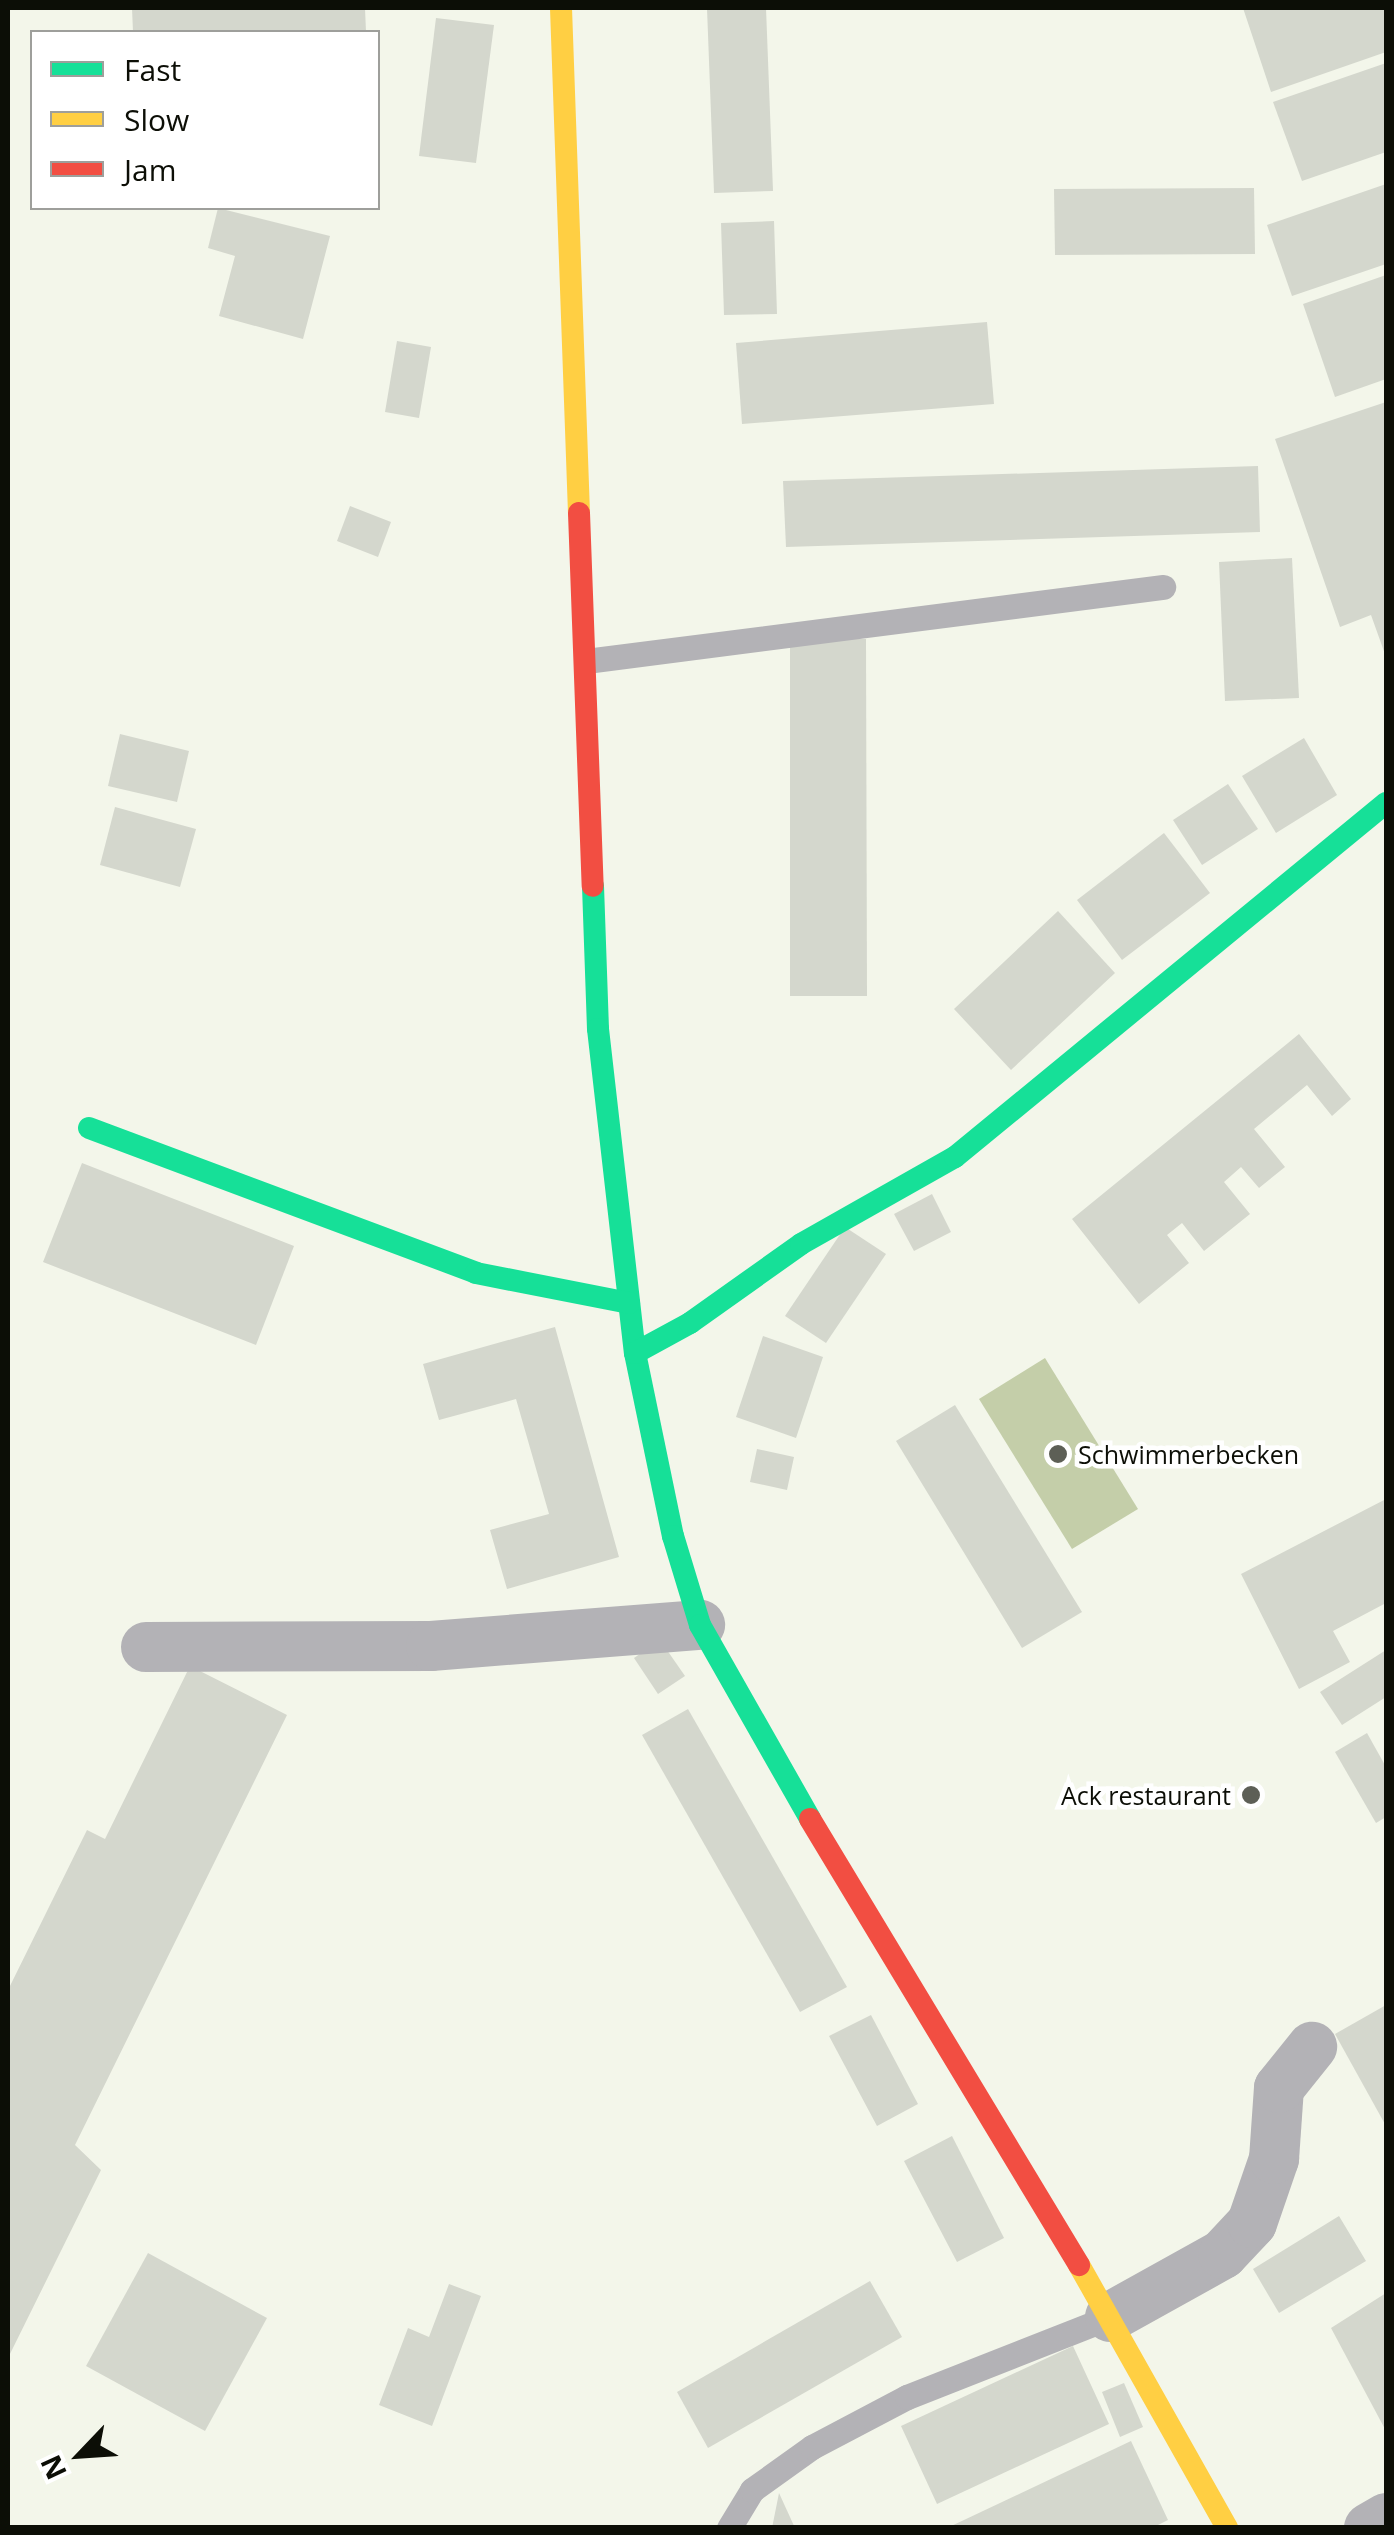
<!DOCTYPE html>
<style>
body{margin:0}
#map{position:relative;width:1394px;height:2535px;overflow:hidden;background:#f3f6ea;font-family:"Open Sans",sans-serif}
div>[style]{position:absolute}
.water>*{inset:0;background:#c4cea9}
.building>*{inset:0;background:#d4d7cd}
.lane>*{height:25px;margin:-12.5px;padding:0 12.5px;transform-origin:12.5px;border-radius:12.5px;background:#b3b2b6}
.street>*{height:50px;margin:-25px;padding:0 25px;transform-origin:25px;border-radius:25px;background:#b3b2b6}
.fast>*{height:22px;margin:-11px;padding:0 11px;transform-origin:11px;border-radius:11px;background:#16e098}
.slow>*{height:22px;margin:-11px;padding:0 11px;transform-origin:11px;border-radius:11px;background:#ffcf43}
.jam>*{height:22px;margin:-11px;padding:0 11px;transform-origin:11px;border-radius:11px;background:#f24e42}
.dots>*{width:28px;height:28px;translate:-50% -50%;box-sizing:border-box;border:5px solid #fff;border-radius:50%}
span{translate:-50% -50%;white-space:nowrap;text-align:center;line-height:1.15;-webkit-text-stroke:9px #fff;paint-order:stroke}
.poi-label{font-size:25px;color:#0c0e06}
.left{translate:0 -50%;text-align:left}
.right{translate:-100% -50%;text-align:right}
.frame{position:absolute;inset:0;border:10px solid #0c0e06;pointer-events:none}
.legend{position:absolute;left:30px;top:30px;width:350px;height:180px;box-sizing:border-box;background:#fff;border:2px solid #9e9f9b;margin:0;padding:12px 18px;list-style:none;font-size:30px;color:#0c0e06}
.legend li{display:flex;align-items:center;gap:20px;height:50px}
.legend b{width:50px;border:2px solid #9e9f9b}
.north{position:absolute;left:30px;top:2405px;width:100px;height:100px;-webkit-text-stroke:8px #fff;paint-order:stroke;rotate:245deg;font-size:28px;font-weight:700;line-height:40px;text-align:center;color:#0c0e06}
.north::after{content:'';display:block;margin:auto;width:35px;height:45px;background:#0c0e06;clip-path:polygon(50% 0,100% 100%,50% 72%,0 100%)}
</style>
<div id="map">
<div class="water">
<div style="clip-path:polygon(1045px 1358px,1138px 1509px,1072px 1549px,979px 1399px)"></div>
</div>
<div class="building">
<div style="clip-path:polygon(132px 8px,365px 8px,366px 32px,133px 32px)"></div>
<div style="clip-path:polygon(707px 8px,766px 8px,773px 191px,714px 193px)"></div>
<div style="clip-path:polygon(1243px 8px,1386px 8px,1386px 52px,1271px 92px)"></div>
<div style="clip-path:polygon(436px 18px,494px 25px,476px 163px,419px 156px)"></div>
<div style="clip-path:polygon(1386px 63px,1386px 152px,1302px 181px,1273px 102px)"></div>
<div style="clip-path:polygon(1386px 184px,1386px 264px,1292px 296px,1267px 225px)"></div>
<div style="clip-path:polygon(1254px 188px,1255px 254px,1055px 255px,1054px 189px)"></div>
<div style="clip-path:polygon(218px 208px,330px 236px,303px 339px,219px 316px,235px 256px,208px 248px)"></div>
<div style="clip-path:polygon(774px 221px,777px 314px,724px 315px,721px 223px)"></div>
<div style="clip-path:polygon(1386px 275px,1386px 379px,1335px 397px,1303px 304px)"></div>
<div style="clip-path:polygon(987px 322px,994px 404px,742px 424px,736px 343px)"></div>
<div style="clip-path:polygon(397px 341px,431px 347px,419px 418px,385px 412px)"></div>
<div style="clip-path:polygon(1386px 402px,1386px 657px,1371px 615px,1340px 627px,1275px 439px)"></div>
<div style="clip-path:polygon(1258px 466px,1260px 532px,786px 547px,783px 481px)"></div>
<div style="clip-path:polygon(350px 506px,391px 522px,378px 557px,337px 541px)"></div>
<div style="clip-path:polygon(1292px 558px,1299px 698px,1225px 701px,1219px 562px)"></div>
<div style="clip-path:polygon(790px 639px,866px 639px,867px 996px,790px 996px)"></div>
<div style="clip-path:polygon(120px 734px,189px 751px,177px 802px,108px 786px)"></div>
<div style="clip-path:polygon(1304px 738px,1337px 795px,1276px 833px,1242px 776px)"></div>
<div style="clip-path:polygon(1228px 784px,1258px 829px,1202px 865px,1173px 820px)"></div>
<div style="clip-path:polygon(115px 807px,196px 829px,180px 887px,100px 865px)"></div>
<div style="clip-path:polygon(1164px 833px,1210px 893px,1122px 960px,1077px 900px)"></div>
<div style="clip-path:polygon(1058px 911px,1115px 973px,1011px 1070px,954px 1009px)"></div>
<div style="clip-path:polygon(1299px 1034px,1351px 1099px,1332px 1116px,1307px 1085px,1254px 1129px,1285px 1167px,1259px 1188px,1241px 1167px,1224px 1182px,1250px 1214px,1204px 1251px,1182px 1223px,1167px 1235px,1189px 1263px,1139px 1304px,1072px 1219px)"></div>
<div style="clip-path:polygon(82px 1163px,294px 1246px,256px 1345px,43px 1262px)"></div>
<div style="clip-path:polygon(932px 1194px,951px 1232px,914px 1251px,894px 1214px)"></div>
<div style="clip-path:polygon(845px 1227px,886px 1254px,826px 1343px,785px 1316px)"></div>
<div style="clip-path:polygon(555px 1327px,619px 1557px,507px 1589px,490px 1530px,549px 1514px,516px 1399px,439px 1420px,423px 1364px)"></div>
<div style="clip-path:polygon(763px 1336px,823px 1357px,796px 1438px,736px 1417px)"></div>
<div style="clip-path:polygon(955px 1405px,1082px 1612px,1022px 1648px,896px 1441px)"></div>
<div style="clip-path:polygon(757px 1449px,794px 1457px,787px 1490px,750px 1482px)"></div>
<div style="clip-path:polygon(1386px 1499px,1386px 1603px,1333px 1631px,1350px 1662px,1299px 1689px,1241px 1574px)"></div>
<div style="clip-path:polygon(660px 1640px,685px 1676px,658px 1694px,634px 1658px)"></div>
<div style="clip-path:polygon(1386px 1650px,1386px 1697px,1342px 1725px,1320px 1692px)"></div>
<div style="clip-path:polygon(190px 1666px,287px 1715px,75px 2145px,101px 2170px,8px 2358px,8px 1990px,87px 1830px,105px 1839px)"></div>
<div style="clip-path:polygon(688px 1709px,847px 1987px,800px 2012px,642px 1735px)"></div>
<div style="clip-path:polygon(1367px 1733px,1386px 1767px,1386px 1817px,1376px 1823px,1335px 1752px)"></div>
<div style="clip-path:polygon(1386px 2005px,1386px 2126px,1335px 2034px)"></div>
<div style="clip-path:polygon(871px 2015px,918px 2104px,877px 2126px,829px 2036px)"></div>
<div style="clip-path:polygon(952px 2136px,1004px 2238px,957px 2262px,904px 2161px)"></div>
<div style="clip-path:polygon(1339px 2216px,1366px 2261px,1279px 2313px,1253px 2269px)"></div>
<div style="clip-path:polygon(148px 2253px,267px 2318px,205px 2431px,86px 2366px)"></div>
<div style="clip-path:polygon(870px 2281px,902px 2337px,708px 2448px,677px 2392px)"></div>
<div style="clip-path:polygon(449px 2284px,481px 2296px,432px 2426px,379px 2405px,408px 2328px,429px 2337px)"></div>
<div style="clip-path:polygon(1386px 2293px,1386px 2431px,1331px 2328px)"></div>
<div style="clip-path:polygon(1073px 2346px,1109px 2424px,937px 2504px,901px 2426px)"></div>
<div style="clip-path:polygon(1124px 2383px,1143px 2427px,1120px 2437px,1102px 2392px)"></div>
<div style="clip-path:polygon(1131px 2441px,1168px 2520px,1152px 2528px,947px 2528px)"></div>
<div style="clip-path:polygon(779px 2493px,795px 2528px,772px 2528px)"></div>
</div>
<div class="lane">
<div style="left:586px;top:661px;width:582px;rotate:-7.31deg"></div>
<div style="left:729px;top:2528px;width:44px;rotate:-58.8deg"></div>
<div style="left:752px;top:2490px;width:74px;rotate:-35.6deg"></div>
<div style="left:812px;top:2447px;width:107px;rotate:-27.8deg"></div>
<div style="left:907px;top:2397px;width:218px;rotate:-21.5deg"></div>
</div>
<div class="street">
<div style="left:146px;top:1647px;width:285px;rotate:-0.2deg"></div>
<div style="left:431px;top:1646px;width:270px;rotate:-4.5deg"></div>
<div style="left:1110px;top:2317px;width:129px;rotate:-29.1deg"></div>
<div style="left:1223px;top:2254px;width:42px;rotate:-46.9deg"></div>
<div style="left:1252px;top:2223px;width:68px;rotate:-71deg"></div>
<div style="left:1274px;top:2159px;width:71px;rotate:-86deg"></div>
<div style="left:1279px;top:2088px;width:53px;rotate:-51.2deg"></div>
<div style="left:1369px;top:2528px;width:20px;rotate:-30deg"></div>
</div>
<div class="fast">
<div style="left:593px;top:886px;width:143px;rotate:88deg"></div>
<div style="left:598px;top:1029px;width:326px;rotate:83.5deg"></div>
<div style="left:635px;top:1353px;width:187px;rotate:78.3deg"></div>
<div style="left:673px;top:1536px;width:93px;rotate:73.1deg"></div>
<div style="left:700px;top:1625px;width:223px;rotate:60.4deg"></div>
<div style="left:89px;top:1128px;width:413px;rotate:20.5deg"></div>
<div style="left:476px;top:1273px;width:156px;rotate:11.1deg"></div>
<div style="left:635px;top:1353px;width:63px;rotate:-28.6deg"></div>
<div style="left:690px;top:1323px;width:136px;rotate:-35.4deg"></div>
<div style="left:801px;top:1244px;width:177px;rotate:-29.5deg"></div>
<div style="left:955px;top:1157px;width:558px;rotate:-39.4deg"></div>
</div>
<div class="slow">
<div style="left:561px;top:8px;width:505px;rotate:87.96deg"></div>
<div style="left:1079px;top:2265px;width:302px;rotate:60.6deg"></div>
</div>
<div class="jam">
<div style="left:579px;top:513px;width:373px;rotate:87.9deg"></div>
<div style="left:810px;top:1819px;width:521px;rotate:58.9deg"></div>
</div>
<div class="dots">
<div style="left:1058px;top:1454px;background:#5d5f56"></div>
<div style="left:1251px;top:1795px;background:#5d5f56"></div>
</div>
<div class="poi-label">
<span class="left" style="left:1078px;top:1454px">Schwimmerbecken</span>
<span class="right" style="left:1231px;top:1795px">Ack restaurant</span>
</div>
<div class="frame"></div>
<ul class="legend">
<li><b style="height:12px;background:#16e098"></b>Fast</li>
<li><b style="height:12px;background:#ffcf43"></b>Slow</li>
<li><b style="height:12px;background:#f24e42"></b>Jam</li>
</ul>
<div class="north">N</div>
</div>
